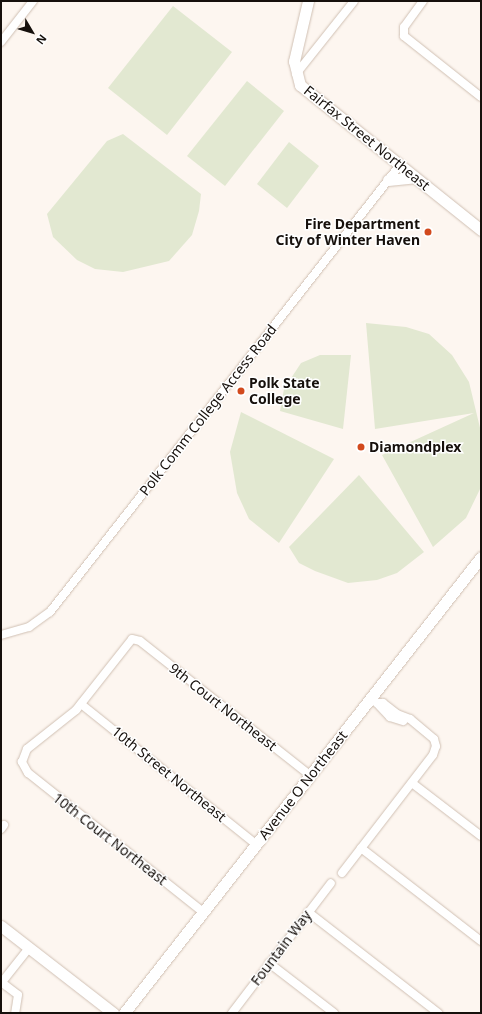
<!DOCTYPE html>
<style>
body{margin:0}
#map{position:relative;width:482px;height:1014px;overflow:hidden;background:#fdf6f0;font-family:"Noto Sans",sans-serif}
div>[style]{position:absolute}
.green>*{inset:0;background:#e2e8d1}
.roads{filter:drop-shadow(0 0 1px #d0c0b3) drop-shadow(0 0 1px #d0c0b3)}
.street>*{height:8px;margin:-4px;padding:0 4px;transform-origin:4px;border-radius:4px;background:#fff}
.secondary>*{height:11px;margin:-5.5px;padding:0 5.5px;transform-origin:5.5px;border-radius:5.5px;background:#fff}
.dots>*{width:11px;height:11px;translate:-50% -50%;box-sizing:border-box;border:2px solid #fff;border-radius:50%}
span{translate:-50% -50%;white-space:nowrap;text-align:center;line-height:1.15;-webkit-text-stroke:3px #fff;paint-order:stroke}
.street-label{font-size:14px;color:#16100c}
.poi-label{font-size:14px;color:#16100c;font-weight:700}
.right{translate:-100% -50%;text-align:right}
.left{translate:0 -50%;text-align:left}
.frame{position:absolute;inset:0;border:2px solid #16100c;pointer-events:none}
.north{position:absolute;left:12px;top:12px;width:40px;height:40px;-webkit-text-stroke:3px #fff;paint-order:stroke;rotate:128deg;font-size:11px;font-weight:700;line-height:16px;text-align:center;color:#16100c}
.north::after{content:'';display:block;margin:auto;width:14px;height:18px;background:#16100c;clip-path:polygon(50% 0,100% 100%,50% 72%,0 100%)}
</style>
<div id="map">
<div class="green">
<div style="clip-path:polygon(173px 6px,232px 52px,167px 135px,108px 88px)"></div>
<div style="clip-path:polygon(247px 81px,284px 111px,225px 186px,187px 156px)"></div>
<div style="clip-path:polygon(123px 134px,201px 194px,199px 211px,192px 235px,169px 261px,123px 272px,95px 269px,77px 260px,53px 237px,47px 214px,107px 141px)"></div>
<div style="clip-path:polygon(289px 142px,319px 166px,287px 208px,257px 184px)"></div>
<div style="clip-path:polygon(366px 323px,406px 327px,429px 334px,452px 355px,469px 382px,481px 432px,481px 487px,466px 518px,433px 547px,382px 455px,474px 413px,375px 429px)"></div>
<div style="clip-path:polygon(320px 355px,351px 355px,343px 429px,280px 411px,284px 389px,301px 363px)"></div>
<div style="clip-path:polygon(241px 412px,334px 459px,279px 543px,249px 519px,237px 493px,230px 452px)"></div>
<div style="clip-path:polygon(359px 475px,424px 552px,397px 573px,377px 580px,348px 583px,315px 571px,299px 563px,289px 547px)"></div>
</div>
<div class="roads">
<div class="street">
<div style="left:423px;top:1px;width:32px;rotate:126deg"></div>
<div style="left:404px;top:27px;width:9px;rotate:90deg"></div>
<div style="left:404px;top:36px;width:98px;rotate:38.4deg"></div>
<div style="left:1px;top:42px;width:52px;rotate:-52deg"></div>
<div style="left:296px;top:74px;width:93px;rotate:-51.5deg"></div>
<div style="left:1px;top:635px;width:29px;rotate:-16deg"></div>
<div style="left:29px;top:627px;width:26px;rotate:-36deg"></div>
<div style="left:50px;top:612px;width:568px;rotate:-51.94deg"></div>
<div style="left:375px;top:701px;width:22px;rotate:47deg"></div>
<div style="left:390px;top:717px;width:14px;rotate:17deg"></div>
<div style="left:81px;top:704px;width:224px;rotate:38.7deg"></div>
<div style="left:412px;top:783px;width:87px;rotate:37.5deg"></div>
<div style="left:1px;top:829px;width:5px;rotate:-53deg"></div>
<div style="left:361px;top:848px;width:152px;rotate:37.8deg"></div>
<div style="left:342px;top:873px;width:149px;rotate:-52.4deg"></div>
<div style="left:433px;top:755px;width:9px;rotate:-72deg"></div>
<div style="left:436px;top:746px;width:7px;rotate:-106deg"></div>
<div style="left:434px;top:739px;width:31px;rotate:-140deg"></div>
<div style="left:410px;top:719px;width:14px;rotate:-159deg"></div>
<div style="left:397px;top:714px;width:18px;rotate:-142deg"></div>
<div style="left:383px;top:703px;width:6px;rotate:180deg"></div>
<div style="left:203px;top:912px;width:223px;rotate:-141.5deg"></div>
<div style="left:28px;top:773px;width:13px;rotate:-119deg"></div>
<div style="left:22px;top:762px;width:14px;rotate:-69deg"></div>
<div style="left:27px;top:749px;width:63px;rotate:-38.5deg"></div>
<div style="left:76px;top:710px;width:90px;rotate:-51.7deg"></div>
<div style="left:132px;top:639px;width:8px;rotate:14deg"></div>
<div style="left:140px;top:641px;width:218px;rotate:38.3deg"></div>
<div style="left:308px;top:912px;width:165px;rotate:37.8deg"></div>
<div style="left:269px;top:963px;width:82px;rotate:37.6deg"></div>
<div style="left:1px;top:982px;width:21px;rotate:37deg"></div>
<div style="left:18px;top:995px;width:18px;rotate:99deg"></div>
<div style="left:2px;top:982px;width:43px;rotate:-51.5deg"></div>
<div style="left:232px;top:1013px;width:163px;rotate:-52.7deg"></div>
</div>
<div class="secondary">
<div style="left:308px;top:1px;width:62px;rotate:103.1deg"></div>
<div style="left:294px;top:61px;width:25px;rotate:76deg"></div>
<div style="left:300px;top:85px;width:232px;rotate:38.7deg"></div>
<div style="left:388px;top:180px;width:27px;rotate:-6deg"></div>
<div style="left:1px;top:926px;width:142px;rotate:37.8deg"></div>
<div style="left:124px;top:1013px;width:579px;rotate:-51.94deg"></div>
</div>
</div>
<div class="dots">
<div style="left:428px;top:232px;background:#d24a1d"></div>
<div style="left:241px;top:391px;background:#d24a1d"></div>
<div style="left:361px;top:447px;background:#d24a1d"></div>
</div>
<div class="street-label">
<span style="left:367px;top:138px;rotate:39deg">Fairfax Street Northeast</span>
<span style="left:208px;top:410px;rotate:-52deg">Polk Comm College Access Road</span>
<span style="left:223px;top:707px;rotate:38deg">9th Court Northeast</span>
<span style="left:169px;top:774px;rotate:39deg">10th Street Northeast</span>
<span style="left:303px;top:785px;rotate:-52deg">Avenue O Northeast</span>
<span style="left:110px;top:839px;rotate:38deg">10th Court Northeast</span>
<span style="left:281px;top:948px;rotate:-53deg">Fountain Way</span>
</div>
<div class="poi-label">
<span class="right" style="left:420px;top:232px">Fire Department<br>City of Winter Haven</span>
<span class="left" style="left:249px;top:391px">Polk State<br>College</span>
<span class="left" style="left:369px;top:447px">Diamondplex</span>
</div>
<div class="frame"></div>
<div class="north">N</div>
</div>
